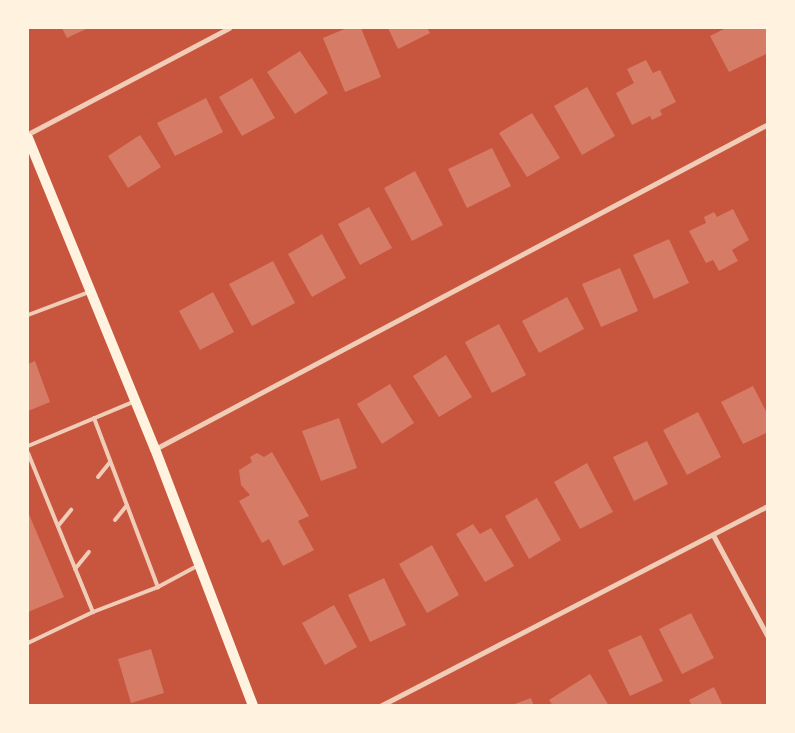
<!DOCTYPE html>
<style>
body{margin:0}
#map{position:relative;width:795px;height:733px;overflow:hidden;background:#c8553d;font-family:"Work Sans",sans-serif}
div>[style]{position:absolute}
.building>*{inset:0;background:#d67c66}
.service>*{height:4px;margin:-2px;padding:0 2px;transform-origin:2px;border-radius:2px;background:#f1ccb7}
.minor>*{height:5px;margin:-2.5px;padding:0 2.5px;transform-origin:2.5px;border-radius:2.5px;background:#f1ccb7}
.secondary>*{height:10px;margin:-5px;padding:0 5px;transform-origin:5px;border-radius:5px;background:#fff3e0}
span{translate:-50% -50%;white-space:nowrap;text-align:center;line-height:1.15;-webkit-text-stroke:4px #fff3e0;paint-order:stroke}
.frame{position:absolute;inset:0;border:29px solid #fff3e0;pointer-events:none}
</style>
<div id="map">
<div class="building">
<div style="clip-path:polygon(62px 28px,88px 28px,67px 38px)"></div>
<div style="clip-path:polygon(347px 28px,361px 28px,381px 77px,345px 92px,323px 38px)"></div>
<div style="clip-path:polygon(388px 28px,427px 28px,430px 33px,398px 49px)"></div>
<div style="clip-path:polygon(726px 28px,768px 28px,768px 53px,729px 72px,710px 36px)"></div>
<div style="clip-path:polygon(300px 51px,328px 93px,295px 114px,267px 72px)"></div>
<div style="clip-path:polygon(646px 60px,653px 73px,660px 70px,676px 102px,660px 110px,662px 115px,652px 120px,650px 116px,632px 125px,616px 93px,634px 83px,627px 69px)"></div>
<div style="clip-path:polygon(252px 78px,275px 118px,242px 136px,219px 97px)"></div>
<div style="clip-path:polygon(587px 87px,615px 136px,582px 155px,554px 106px)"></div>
<div style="clip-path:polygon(206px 98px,223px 132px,175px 156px,157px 123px)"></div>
<div style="clip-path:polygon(532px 113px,560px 158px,527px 177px,499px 133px)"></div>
<div style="clip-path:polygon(140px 135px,161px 167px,128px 188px,108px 156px)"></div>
<div style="clip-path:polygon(492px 148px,511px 186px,467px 208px,448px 169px)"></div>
<div style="clip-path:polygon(415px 171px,443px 225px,412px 241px,384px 188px)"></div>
<div style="clip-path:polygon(369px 207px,392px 248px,360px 265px,338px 224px)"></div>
<div style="clip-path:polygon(733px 209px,749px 240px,732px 250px,738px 261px,719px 271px,713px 260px,706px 263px,689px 231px,706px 223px,704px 217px,714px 212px,717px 217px)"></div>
<div style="clip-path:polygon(322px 234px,346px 278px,312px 297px,288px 254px)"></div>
<div style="clip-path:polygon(669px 239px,689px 283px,654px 299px,633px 255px)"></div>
<div style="clip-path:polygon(273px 261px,295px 303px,252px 326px,229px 284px)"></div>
<div style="clip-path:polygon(620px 268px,638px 311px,601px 327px,582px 284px)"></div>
<div style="clip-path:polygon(213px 292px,234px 332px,200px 350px,179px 311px)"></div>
<div style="clip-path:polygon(567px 297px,584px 329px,539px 353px,522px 321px)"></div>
<div style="clip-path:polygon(499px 324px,526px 375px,492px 393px,465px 342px)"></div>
<div style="clip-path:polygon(446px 355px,472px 397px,439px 417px,413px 376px)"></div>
<div style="clip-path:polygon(35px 361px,50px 402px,28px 411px,28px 364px)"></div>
<div style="clip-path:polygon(390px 384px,414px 423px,382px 444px,357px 404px)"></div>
<div style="clip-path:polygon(753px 386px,768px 415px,768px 432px,743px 444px,721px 402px)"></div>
<div style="clip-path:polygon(698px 412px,721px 457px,687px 475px,663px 430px)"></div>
<div style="clip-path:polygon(339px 418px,357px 468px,321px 481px,302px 431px)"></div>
<div style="clip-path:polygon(647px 441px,668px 484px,634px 501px,613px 457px)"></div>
<div style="clip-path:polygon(272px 452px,309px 516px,298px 521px,314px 550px,283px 566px,269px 539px,262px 543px,239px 501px,250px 495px,241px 485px,239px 470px,252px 462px,250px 457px,257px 453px,264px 457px)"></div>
<div style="clip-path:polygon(587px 463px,613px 512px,580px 529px,554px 482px)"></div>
<div style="clip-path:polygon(537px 498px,561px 540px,529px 559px,505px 516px)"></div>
<div style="clip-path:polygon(28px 512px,64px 597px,28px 612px)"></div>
<div style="clip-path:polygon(473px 524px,480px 534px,491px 528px,514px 566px,485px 582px,456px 534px)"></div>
<div style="clip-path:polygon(432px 545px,459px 595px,427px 613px,399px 564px)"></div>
<div style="clip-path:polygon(384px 578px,406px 625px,370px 642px,348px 595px)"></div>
<div style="clip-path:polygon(334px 605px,357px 647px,325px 665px,302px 623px)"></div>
<div style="clip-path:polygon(691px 613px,714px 658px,682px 674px,659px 629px)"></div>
<div style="clip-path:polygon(641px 635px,663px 681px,630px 696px,608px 650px)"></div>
<div style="clip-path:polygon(151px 649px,164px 693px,131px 703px,118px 659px)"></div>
<div style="clip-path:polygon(590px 674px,609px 706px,553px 706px,549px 700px)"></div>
<div style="clip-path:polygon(714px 687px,723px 706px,692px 706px,689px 700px)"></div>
<div style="clip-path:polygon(531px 698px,534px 706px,512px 706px,512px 705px)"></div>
</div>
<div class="service">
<div style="left:28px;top:315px;width:65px;rotate:-20.7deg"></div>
<div style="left:94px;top:418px;width:181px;rotate:69.3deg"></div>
<div style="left:28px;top:446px;width:116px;rotate:-22.8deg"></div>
<div style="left:28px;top:453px;width:172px;rotate:67.8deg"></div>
<div style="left:93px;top:612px;width:70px;rotate:-21deg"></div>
<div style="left:158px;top:587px;width:47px;rotate:-28.2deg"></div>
<div style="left:98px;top:477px;width:19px;rotate:-51deg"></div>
<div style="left:115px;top:520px;width:19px;rotate:-51deg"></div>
<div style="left:58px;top:526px;width:21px;rotate:-51deg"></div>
<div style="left:75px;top:569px;width:22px;rotate:-51deg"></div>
<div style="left:28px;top:643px;width:72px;rotate:-25.5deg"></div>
</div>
<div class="minor">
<div style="left:28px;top:134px;width:227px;rotate:-27.8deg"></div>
<div style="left:155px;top:449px;width:694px;rotate:-27.93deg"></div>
<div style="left:713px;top:535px;width:116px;rotate:61.7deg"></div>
<div style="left:380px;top:706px;width:437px;rotate:-27.3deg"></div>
</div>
<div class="secondary">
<div style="left:28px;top:138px;width:336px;rotate:67.8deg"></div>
<div style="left:155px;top:449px;width:275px;rotate:69.1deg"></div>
</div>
<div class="frame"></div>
</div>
